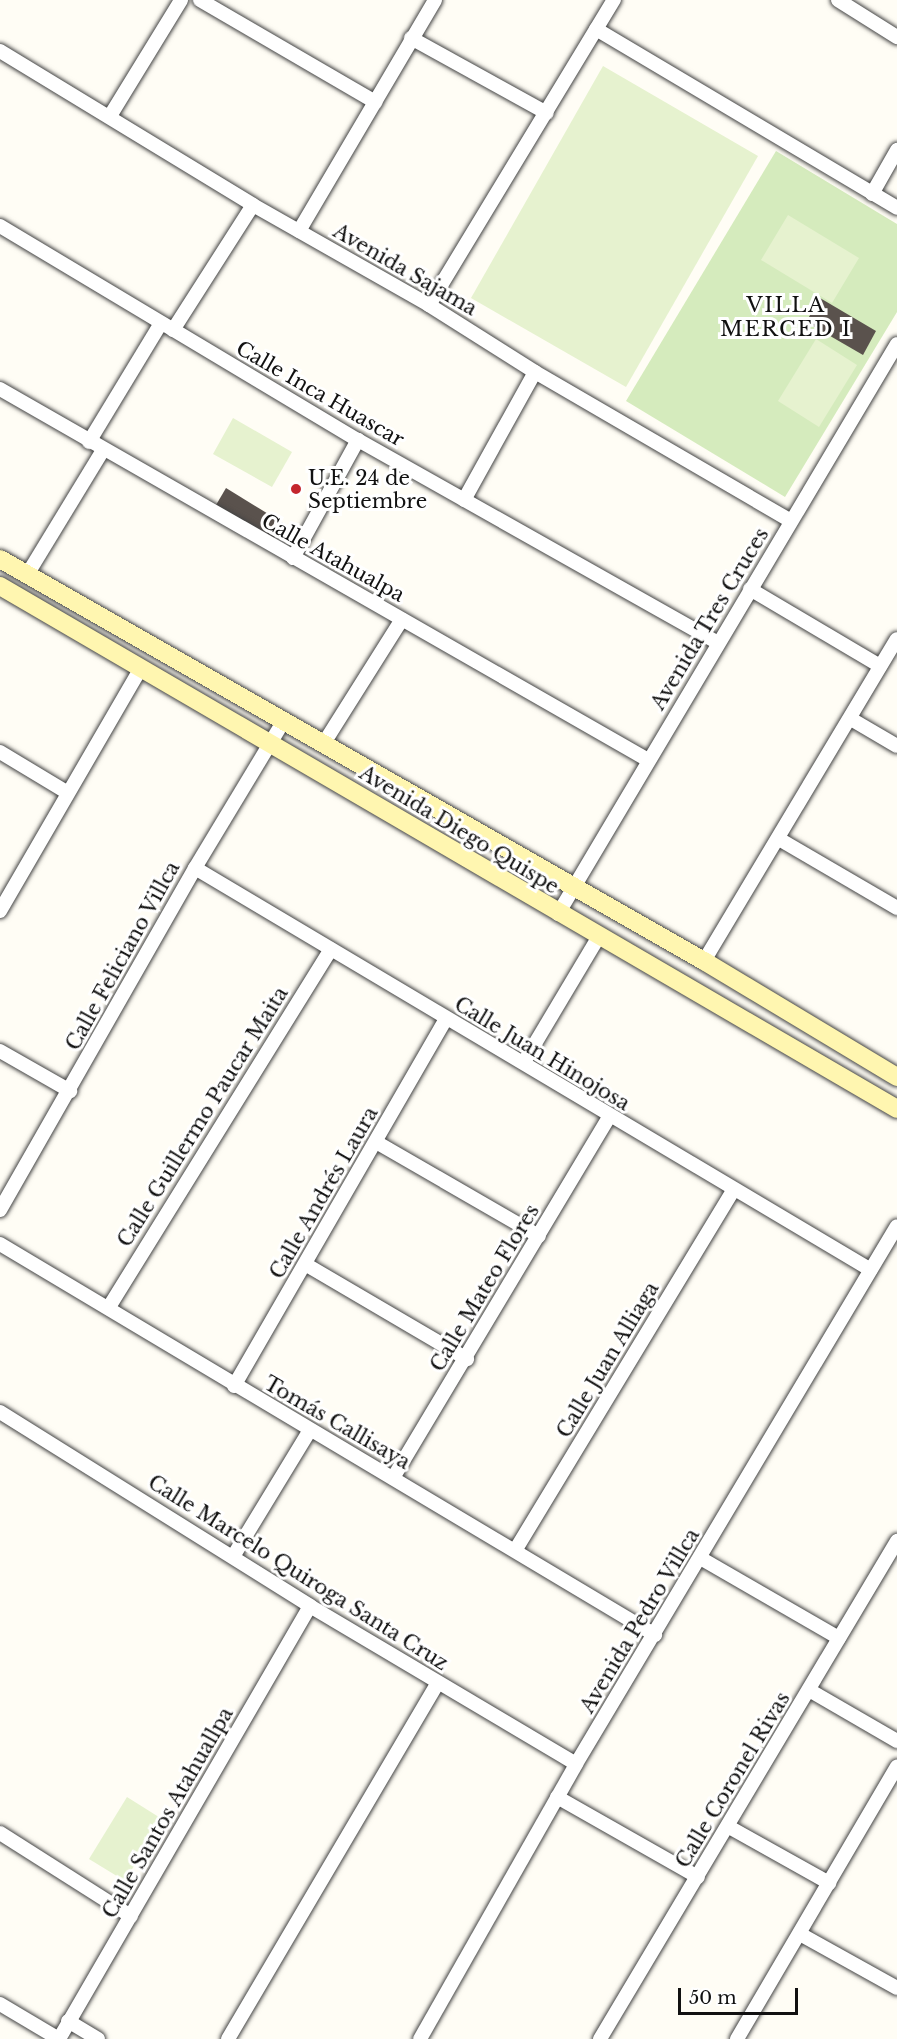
<!DOCTYPE html>
<meta charset="utf-8">
<style>
body{margin:0}
#map{position:relative;width:897px;height:2039px;overflow:hidden;background:#fffdf5;font-family:"Libre Baskerville",serif}
div>[style]{position:absolute}
.green>*{inset:0;background:#d5ebbd}
.pitch>*{inset:0;background:#e6f2cf}
.building>*{inset:0;background:#5a524d}
.roads{filter:drop-shadow(0 0 2px #444) drop-shadow(0 0 2px #444)}
.street>*{height:14px;margin:-7px;padding:0 7px;transform-origin:7px;border-radius:7px;background:#fff}
.secondary>*{height:18px;margin:-9px;padding:0 9px;transform-origin:9px;border-radius:9px;background:#fff6b0}
.dots>*{width:16px;height:16px;translate:-50% -50%;box-sizing:border-box;border:3px solid #fff;border-radius:50%}
span{translate:-50% -50%;white-space:nowrap;text-align:center;line-height:1.15;-webkit-text-stroke:6px #fff;paint-order:stroke}
.street-label{font-size:20px;color:#111}
.poi-label{font-size:20px;color:#111}
.left{translate:0 -50%;text-align:left}
.neighbourhood-label{font-size:21px;color:#111;letter-spacing:1.5px}
.scale{position:absolute;left:678px;top:1988px;width:120px;height:27px;box-sizing:border-box;border:3px solid #111;border-top:0;padding-left:8px;font-size:18px;line-height:21px;white-space:nowrap;color:#111;-webkit-text-stroke:4px #fff;paint-order:stroke}
</style>
<div id="map">
<div class="green">
<div style="clip-path:polygon(776px 151px,897px 224px,897px 312px,785px 497px,626px 401px)"></div>
</div>
<div class="pitch">
<div style="clip-path:polygon(603px 66px,758px 156px,626px 387px,471px 298px)"></div>
<div style="clip-path:polygon(788px 215px,859px 258px,832px 303px,761px 260px)"></div>
<div style="clip-path:polygon(816px 339px,857px 365px,819px 427px,778px 401px)"></div>
<div style="clip-path:polygon(233px 418px,292px 452px,272px 487px,213px 454px)"></div>
<div style="clip-path:polygon(127px 1797px,162px 1819px,125px 1881px,89px 1859px)"></div>
</div>
<div class="building">
<div style="clip-path:polygon(820px 298px,876px 331px,863px 355px,806px 322px)"></div>
<div style="clip-path:polygon(226px 488px,283px 523px,273px 540px,216px 505px)"></div>
</div>
<div class="roads">
<div class="street">
<div style="left:200px;top:0;width:203px;rotate:30.2deg"></div>
<div style="left:838px;top:0;width:70px;rotate:32.1deg"></div>
<div style="left:596px;top:29px;width:350px;rotate:30.7deg"></div>
<div style="left:411px;top:38px;width:155px;rotate:28.9deg"></div>
<div style="left:0;top:51px;width:296px;rotate:31.3deg"></div>
<div style="left:253px;top:205px;width:202px;rotate:29.6deg"></div>
<div style="left:429px;top:305px;width:125px;rotate:32.3deg"></div>
<div style="left:535px;top:372px;width:296px;rotate:30.2deg"></div>
<div style="left:110px;top:116px;width:136px;rotate:-58.5deg"></div>
<div style="left:872px;top:194px;width:51px;rotate:-60.4deg"></div>
<div style="left:0;top:226px;width:417px;rotate:30.9deg"></div>
<div style="left:358px;top:440px;width:413px;rotate:29.4deg"></div>
<div style="left:299px;top:231px;width:268px;rotate:-59.5deg"></div>
<div style="left:429px;top:305px;width:357px;rotate:-58.8deg"></div>
<div style="left:173px;top:330px;width:148px;rotate:-57.4deg"></div>
<div style="left:0;top:389px;width:747px;rotate:29.79deg"></div>
<div style="left:89px;top:442px;width:139px;rotate:-58.8deg"></div>
<div style="left:464px;top:500px;width:146px;rotate:-61deg"></div>
<div style="left:293px;top:558px;width:135px;rotate:-61.2deg"></div>
<div style="left:27px;top:575px;width:146px;rotate:-58.7deg"></div>
<div style="left:750px;top:589px;width:151px;rotate:30.6deg"></div>
<div style="left:851px;top:719px;width:53px;rotate:30.4deg"></div>
<div style="left:324px;top:743px;width:146px;rotate:-57.8deg"></div>
<div style="left:0;top:752px;width:79px;rotate:31.1deg"></div>
<div style="left:779px;top:839px;width:137px;rotate:30.3deg"></div>
<div style="left:195px;top:868px;width:786px;rotate:30.74deg"></div>
<div style="left:0;top:911px;width:281px;rotate:-59.9deg"></div>
<div style="left:558px;top:914px;width:663px;rotate:-59.26deg"></div>
<div style="left:704px;top:961px;width:375px;rotate:-59.1deg"></div>
<div style="left:0;top:1051px;width:81px;rotate:29.7deg"></div>
<div style="left:524px;top:1062px;width:147px;rotate:-59.2deg"></div>
<div style="left:376px;top:1142px;width:188px;rotate:30deg"></div>
<div style="left:0;top:1210px;width:394px;rotate:-60.3deg"></div>
<div style="left:195px;top:868px;width:170px;rotate:-58.9deg"></div>
<div style="left:0;top:1244px;width:763px;rotate:30.83deg"></div>
<div style="left:305px;top:1264px;width:188px;rotate:30.4deg"></div>
<div style="left:109px;top:1307px;width:421px;rotate:-58.2deg"></div>
<div style="left:234px;top:1386px;width:424px;rotate:-60deg"></div>
<div style="left:0;top:1412px;width:366px;rotate:32deg"></div>
<div style="left:310px;top:1606px;width:309px;rotate:30.7deg"></div>
<div style="left:393px;top:1478px;width:421px;rotate:-59.1deg"></div>
<div style="left:516px;top:1549px;width:419px;rotate:-58.8deg"></div>
<div style="left:234px;top:1555px;width:146px;rotate:-58.7deg"></div>
<div style="left:702px;top:1559px;width:158px;rotate:30deg"></div>
<div style="left:809px;top:1690px;width:102px;rotate:30.1deg"></div>
<div style="left:557px;top:1797px;width:162px;rotate:29.6deg"></div>
<div style="left:729px;top:1827px;width:115px;rotate:29.2deg"></div>
<div style="left:0;top:1833px;width:155px;rotate:32.4deg"></div>
<div style="left:800px;top:1934px;width:111px;rotate:29.1deg"></div>
<div style="left:0;top:2004px;width:69px;rotate:30.7deg"></div>
<div style="left:68px;top:2021px;width:35px;rotate:31deg"></div>
<div style="left:59px;top:2039px;width:500px;rotate:-59.9deg"></div>
<div style="left:228px;top:2039px;width:413px;rotate:-59.5deg"></div>
<div style="left:420px;top:2039px;width:316px;rotate:-60.4deg"></div>
<div style="left:576px;top:1764px;width:626px;rotate:-59.18deg"></div>
<div style="left:600px;top:2039px;width:580px;rotate:-59.19deg"></div>
<div style="left:737px;top:2039px;width:316px;rotate:-59.6deg"></div>
</div>
<div class="secondary">
<div style="left:0;top:559px;width:811px;rotate:29.73deg"></div>
<div style="left:704px;top:961px;width:225px;rotate:31deg"></div>
<div style="left:0;top:586px;width:1038px;rotate:30.24deg"></div>
</div>
</div>
<div class="dots">
<div style="left:296px;top:489px;background:#c4262e"></div>
</div>
<div class="street-label">
<span style="left:405px;top:270px;rotate:30deg">Avenida Sajama</span>
<span style="left:320px;top:394px;rotate:30deg">Calle Inca Huascar</span>
<span style="left:333px;top:558px;rotate:29deg">Calle Atahualpa</span>
<span style="left:710px;top:619px;rotate:-59deg">Avenida Tres Cruces</span>
<span style="left:459px;top:830px;rotate:31deg">Avenida Diego Quispe</span>
<span style="left:123px;top:956px;rotate:-61deg">Calle Feliciano Villca</span>
<span style="left:542px;top:1054px;rotate:31deg">Calle Juan Hinojosa</span>
<span style="left:203px;top:1117px;rotate:-58deg">Calle Guillermo Paucar Maita</span>
<span style="left:324px;top:1193px;rotate:-60deg">Calle Andrés Laura</span>
<span style="left:485px;top:1288px;rotate:-59deg">Calle Mateo Flores</span>
<span style="left:608px;top:1360px;rotate:-59deg">Calle Juan Alliaga</span>
<span style="left:337px;top:1423px;rotate:30deg">Tomás Callisaya</span>
<span style="left:298px;top:1573px;rotate:32deg">Calle Marcelo Quiroga Santa Cruz</span>
<span style="left:640px;top:1621px;rotate:-59deg">Avenida Pedro Villca</span>
<span style="left:733px;top:1780px;rotate:-59deg">Calle Coronel Rivas</span>
<span style="left:168px;top:1813px;rotate:-60deg">Calle Santos Atahuallpa</span>
</div>
<div class="poi-label">
<span class="left" style="left:308px;top:490px">U.E. 24 de<br>Septiembre</span>
</div>
<div class="neighbourhood-label">
<span style="left:786px;top:317px">VILLA<br>MERCED I</span>
</div>
<div class="scale">50 m</div>
</div>
